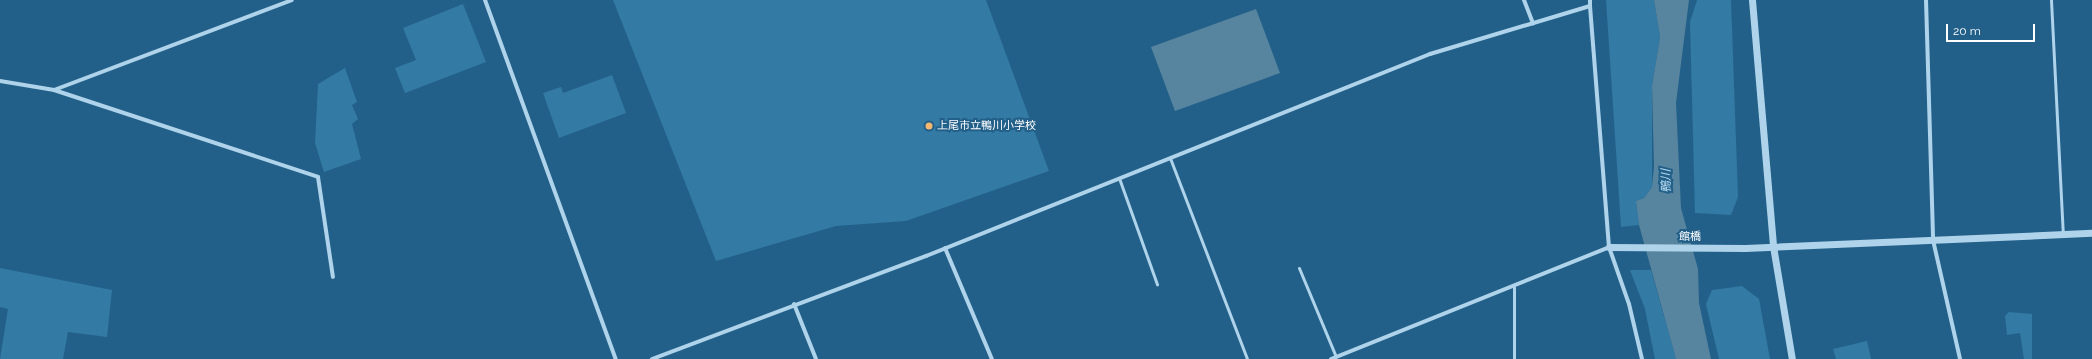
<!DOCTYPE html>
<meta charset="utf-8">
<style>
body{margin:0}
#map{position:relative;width:2092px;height:359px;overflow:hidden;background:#226089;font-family:Raleway,"Noto Sans JP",sans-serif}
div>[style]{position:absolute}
.green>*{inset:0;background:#337aa4}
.water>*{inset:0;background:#57849e}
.service>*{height:3px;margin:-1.5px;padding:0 1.5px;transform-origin:1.5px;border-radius:1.5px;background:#aed3ea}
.minor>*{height:4px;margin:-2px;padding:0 2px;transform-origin:2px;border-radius:2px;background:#aed3ea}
.tertiary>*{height:7px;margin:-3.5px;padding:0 3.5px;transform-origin:3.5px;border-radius:3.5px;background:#aed3ea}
.dots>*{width:11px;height:11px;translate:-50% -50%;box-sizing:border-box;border:2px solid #226089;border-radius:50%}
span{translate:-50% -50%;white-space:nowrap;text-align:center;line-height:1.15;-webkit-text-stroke:4px #226089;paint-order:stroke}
.poi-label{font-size:11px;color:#fff}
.left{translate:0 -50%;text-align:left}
.street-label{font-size:11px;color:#fff}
.water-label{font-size:12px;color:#b9ddf1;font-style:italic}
.scale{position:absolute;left:1946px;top:24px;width:89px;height:18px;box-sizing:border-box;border:2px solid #fff;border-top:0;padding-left:5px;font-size:12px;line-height:14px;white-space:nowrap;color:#fff;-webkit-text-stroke:3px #226089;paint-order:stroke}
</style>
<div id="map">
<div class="green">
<div style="clip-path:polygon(613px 0,986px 0,1049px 171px,906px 221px,836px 226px,716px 261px)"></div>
<div style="clip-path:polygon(1606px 0,1654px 0,1660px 37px,1652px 86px,1652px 187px,1644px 198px,1636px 201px,1639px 225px,1621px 227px)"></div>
<div style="clip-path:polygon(1697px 0,1731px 0,1738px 197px,1731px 215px,1695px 213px,1690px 22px)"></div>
<div style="clip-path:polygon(463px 4px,486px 62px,405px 93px,395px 68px,416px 60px,403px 28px)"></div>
<div style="clip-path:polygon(345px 68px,357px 102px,352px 105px,358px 119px,352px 124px,361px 159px,324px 172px,315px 143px,318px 84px)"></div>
<div style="clip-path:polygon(612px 75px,626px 113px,559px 138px,543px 93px,561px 87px,563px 93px)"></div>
<div style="clip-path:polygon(0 268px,112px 290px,107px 337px,68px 332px,63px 359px,0 359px,8px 309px,0 307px)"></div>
<div style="clip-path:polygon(1630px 270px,1651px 270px,1676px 359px,1655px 359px,1645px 309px)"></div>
<div style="clip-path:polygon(1742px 286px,1759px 299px,1770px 359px,1719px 359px,1706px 304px,1712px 290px)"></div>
<div style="clip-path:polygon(2009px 312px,2032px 314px,2032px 359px,2024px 359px,2020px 333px,2007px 335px,2005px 316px)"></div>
<div style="clip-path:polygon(1867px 341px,1871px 359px,1836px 359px,1833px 349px)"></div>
</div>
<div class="water">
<div style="clip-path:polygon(1654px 0,1689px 0,1676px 103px,1681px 208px,1698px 269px,1699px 303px,1711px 359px,1676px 359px,1639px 225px,1636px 201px,1644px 198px,1652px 187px,1654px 167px,1652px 86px,1660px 37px)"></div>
<div style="clip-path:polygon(1256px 9px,1280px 73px,1175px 111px,1151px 47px)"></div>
</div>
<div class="service">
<div style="left:2051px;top:0;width:233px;rotate:87.1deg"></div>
<div style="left:1170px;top:158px;width:215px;rotate:69deg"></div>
<div style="left:1119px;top:178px;width:113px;rotate:70.3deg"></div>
<div style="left:1299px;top:268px;width:96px;rotate:67.4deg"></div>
<div style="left:1514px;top:287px;width:72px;rotate:90deg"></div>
</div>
<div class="minor">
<div style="left:485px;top:0;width:382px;rotate:70deg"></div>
<div style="left:1524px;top:0;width:25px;rotate:69deg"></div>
<div style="left:1926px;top:0;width:240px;rotate:88.3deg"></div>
<div style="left:1933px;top:240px;width:122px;rotate:77.2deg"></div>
<div style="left:1590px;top:6px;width:242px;rotate:85.5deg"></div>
<div style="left:1609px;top:247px;width:60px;rotate:70.7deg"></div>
<div style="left:1629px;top:304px;width:57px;rotate:76.7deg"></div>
<div style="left:0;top:81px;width:55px;rotate:9.5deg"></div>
<div style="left:54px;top:90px;width:254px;rotate:-20.7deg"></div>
<div style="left:54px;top:90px;width:278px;rotate:18.2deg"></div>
<div style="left:318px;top:177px;width:101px;rotate:81.5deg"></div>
<div style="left:945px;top:248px;width:121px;rotate:67.1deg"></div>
<div style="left:794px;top:304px;width:59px;rotate:68.2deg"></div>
<div style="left:652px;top:359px;width:293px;rotate:-20.6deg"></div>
<div style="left:926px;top:256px;width:543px;rotate:-21.84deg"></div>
<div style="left:1430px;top:54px;width:167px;rotate:-16.7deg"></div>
<div style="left:1590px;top:6px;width:6px;rotate:-90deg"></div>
<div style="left:1331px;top:359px;width:300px;rotate:-21.9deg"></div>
</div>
<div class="tertiary">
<div style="left:1752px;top:0;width:247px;rotate:85.1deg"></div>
<div style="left:1773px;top:246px;width:115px;rotate:80.5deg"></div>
<div style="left:1609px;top:247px;width:136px;rotate:0.4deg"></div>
<div style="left:1745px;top:248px;width:347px;rotate:-2.5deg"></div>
</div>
<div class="dots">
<div style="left:929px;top:126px;background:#f6b870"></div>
</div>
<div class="poi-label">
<span class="left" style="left:937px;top:126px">上尾市立鴨川小学校</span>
</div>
<div class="street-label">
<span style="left:1690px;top:237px">館橋</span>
</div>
<div class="water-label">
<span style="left:1667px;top:181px;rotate:-91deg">鴨川</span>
</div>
<div class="scale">20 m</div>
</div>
